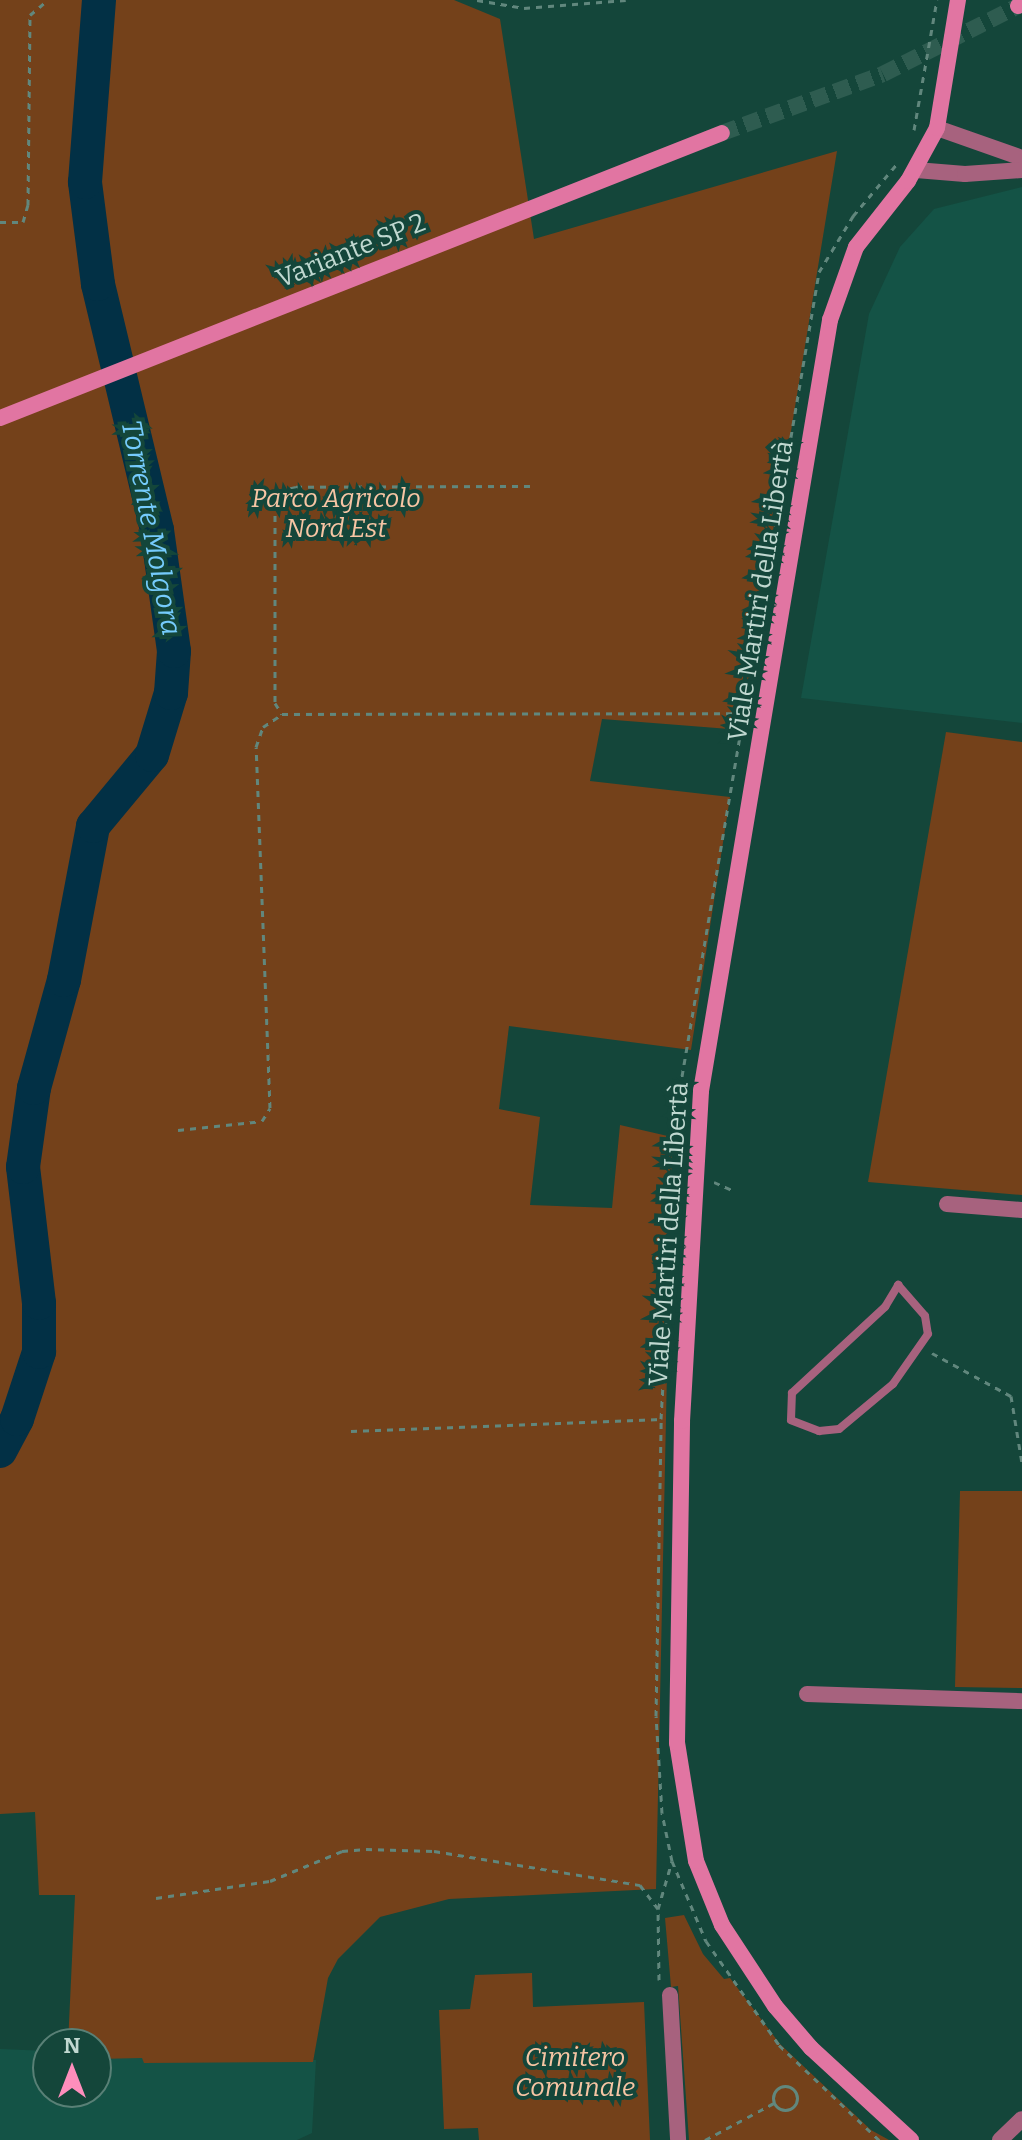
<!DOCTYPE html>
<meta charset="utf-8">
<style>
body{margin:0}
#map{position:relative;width:1022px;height:2140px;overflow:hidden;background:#14463a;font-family:Bitter,serif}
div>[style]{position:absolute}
.built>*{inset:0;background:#145346}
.green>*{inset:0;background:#74411a}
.river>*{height:34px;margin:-17px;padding:0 17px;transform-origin:17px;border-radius:17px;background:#023045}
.secondary-tunnel>*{height:16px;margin-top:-8px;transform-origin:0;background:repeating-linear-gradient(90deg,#2e5c50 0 16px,transparent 0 24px)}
.path>*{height:3px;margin-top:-1.5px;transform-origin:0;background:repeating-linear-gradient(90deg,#61877d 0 6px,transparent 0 12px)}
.path>.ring{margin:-1.5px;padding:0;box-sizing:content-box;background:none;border:3px solid #61877d;border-radius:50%}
.lane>*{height:8px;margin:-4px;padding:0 4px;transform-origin:4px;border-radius:4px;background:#a7627e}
.street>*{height:16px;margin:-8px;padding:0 8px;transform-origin:8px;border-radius:8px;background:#a7627e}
.secondary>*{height:16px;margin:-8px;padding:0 8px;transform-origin:8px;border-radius:8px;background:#e175a2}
span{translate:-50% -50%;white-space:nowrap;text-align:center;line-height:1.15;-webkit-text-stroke:8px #14463a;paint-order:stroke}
.street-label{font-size:26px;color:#c0d8d0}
.park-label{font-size:26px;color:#f7c5a4;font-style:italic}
.water-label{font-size:28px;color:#75cbfc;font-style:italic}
.north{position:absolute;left:32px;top:2028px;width:80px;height:80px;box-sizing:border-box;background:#14463a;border:2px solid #598076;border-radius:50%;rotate:0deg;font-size:22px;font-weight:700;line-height:32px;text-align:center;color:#c0d8d0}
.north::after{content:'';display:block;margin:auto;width:28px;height:36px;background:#fe8ebc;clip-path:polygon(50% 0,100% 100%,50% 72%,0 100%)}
</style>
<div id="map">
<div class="built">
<div style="clip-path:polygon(1022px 187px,1022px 723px,801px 698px,869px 314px,900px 247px,934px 209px)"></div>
<div style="clip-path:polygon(0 2049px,48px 2051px,48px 2092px,96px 2092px,96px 2052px,316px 2060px,312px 2133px,297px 2140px,0 2140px)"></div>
</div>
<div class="green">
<div style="clip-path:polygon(0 0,454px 0,500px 19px,534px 239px,837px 151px,742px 730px,602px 719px,590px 781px,730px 797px,691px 1050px,509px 1026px,499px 1109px,540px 1117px,530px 1205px,612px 1208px,620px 1125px,672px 1137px,656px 1889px,449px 1899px,380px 1917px,338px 1959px,328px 1978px,313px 2062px,144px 2063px,142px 2058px,96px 2059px,96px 2044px,68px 2044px,75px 1895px,39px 1895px,35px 1812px,0 1814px)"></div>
<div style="clip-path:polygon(946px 732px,1022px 742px,1022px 1195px,868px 1182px)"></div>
<div style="clip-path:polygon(960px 1491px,1022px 1491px,1022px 1688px,955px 1687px)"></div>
<div style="clip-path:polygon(684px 1915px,703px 1954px,724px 1979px,730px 1978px,780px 2044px,871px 2130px,889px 2140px,689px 2140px,678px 1986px,671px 1987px,665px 1918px)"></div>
<div style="clip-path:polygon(532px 1973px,533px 2007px,644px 2002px,650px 2140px,479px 2140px,478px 2128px,444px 2129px,439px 2010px,470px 2009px,475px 1975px)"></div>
</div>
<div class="river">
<div style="left:0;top:1451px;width:36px;rotate:-62deg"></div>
<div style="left:17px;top:1419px;width:71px;rotate:-71.8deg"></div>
<div style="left:39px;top:1352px;width:49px;rotate:-90deg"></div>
<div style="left:39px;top:1303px;width:137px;rotate:-96.7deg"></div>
<div style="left:23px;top:1167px;width:80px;rotate:-82.1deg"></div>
<div style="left:34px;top:1088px;width:112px;rotate:-74.5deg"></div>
<div style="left:64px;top:980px;width:157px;rotate:-79.3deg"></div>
<div style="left:93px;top:826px;width:92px;rotate:-50.3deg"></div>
<div style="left:152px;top:755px;width:65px;rotate:-73deg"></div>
<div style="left:171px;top:693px;width:42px;rotate:-85.9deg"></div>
<div style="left:174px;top:651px;width:122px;rotate:-98deg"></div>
<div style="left:157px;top:530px;width:253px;rotate:-103.5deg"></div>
<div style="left:98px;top:284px;width:103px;rotate:-97.3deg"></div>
<div style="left:85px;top:182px;width:183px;rotate:-85.6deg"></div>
</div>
<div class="secondary-tunnel">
<div style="left:722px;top:133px;width:171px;rotate:-20.1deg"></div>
<div style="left:883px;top:74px;width:151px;rotate:-26.7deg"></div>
</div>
<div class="path">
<div style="left:477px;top:0;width:48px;rotate:9.7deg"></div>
<div style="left:524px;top:8px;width:102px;rotate:-4.5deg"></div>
<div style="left:914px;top:130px;width:132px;rotate:-80deg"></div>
<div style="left:0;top:222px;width:23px"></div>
<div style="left:23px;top:222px;width:18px;rotate:-74deg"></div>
<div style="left:28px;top:205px;width:190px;rotate:-89.4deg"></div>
<div style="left:30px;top:15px;width:23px;rotate:-40deg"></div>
<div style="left:530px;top:486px;width:234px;rotate:179.8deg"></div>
<div style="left:296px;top:487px;width:22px;rotate:167deg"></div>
<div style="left:275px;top:492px;width:211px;rotate:90deg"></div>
<div style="left:275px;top:703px;width:13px;rotate:58deg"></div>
<div style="left:282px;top:714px;width:460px;rotate:-0.1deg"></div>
<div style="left:178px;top:1130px;width:84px;rotate:-6.1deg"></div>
<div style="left:262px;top:1121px;width:15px;rotate:-58deg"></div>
<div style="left:270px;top:1108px;width:361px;rotate:-92.2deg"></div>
<div style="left:256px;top:747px;width:21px;rotate:-71deg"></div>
<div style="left:263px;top:727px;width:23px;rotate:-34deg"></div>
<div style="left:714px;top:1182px;width:20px;rotate:24deg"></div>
<div style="left:932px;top:1353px;width:90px;rotate:28.6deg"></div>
<div style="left:1011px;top:1396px;width:68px;rotate:80.7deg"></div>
<div style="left:351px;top:1431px;width:311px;rotate:-2.2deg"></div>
<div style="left:672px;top:1861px;width:87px;rotate:67deg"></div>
<div style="left:706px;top:1941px;width:127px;rotate:54.9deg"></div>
<div style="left:779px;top:2045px;width:138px;rotate:43.5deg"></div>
<div style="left:156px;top:1898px;width:115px;rotate:-8.5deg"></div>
<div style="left:270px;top:1881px;width:78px;rotate:-22.6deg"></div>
<div style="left:342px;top:1851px;width:24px;rotate:-5deg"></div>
<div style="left:366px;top:1849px;width:68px;rotate:1.7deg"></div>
<div style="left:434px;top:1851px;width:209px;rotate:9.4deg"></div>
<div style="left:640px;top:1885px;width:30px;rotate:53deg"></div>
<div style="left:659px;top:1980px;width:71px;rotate:-90.8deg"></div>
<div style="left:658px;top:1909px;width:50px;rotate:-73.7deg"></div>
<div style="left:672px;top:1861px;width:49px;rotate:-101.8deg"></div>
<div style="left:662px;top:1813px;width:97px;rotate:-93.5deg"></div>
<div style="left:656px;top:1716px;width:297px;rotate:-89deg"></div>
<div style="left:661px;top:1419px;width:332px;rotate:-86.7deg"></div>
<div style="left:680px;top:1088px;width:828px;rotate:-80.33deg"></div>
<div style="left:819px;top:272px;width:66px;rotate:-58.7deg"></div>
<div style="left:853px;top:216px;width:67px;rotate:-49.9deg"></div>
<div class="ring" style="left:773px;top:2086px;width:21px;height:21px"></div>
<div style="left:705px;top:2140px;width:78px;rotate:-28.2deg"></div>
</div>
<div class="lane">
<div style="left:898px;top:1285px;width:41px;rotate:48.9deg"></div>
<div style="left:925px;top:1316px;width:18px;rotate:81deg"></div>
<div style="left:928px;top:1334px;width:61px;rotate:125deg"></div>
<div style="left:893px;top:1384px;width:70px;rotate:140.2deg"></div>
<div style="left:839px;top:1429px;width:20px;rotate:174deg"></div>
<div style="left:819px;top:1431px;width:30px;rotate:-159deg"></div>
<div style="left:791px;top:1420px;width:27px;rotate:-88deg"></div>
<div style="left:792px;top:1393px;width:127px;rotate:-42.8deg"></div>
<div style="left:885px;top:1307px;width:26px;rotate:-59deg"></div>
</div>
<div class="street">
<div style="left:937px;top:128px;width:90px;rotate:19.4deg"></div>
<div style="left:916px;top:170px;width:49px;rotate:4.7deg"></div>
<div style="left:965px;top:174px;width:57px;rotate:-4deg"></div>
<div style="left:947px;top:1204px;width:75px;rotate:4.6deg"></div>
<div style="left:807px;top:1694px;width:215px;rotate:1.9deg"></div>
<div style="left:670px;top:1995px;width:145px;rotate:86.8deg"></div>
<div style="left:1000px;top:2140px;width:30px;rotate:-44deg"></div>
</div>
<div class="secondary">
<div style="left:1018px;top:6px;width:5px;rotate:-37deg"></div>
<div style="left:0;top:418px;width:776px;rotate:-21.54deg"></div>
<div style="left:911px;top:2140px;width:136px;rotate:-137.4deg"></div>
<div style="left:811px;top:2048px;width:55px;rotate:-130.6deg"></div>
<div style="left:775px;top:2006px;width:97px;rotate:-123.2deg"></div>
<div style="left:722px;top:1925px;width:69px;rotate:-112.1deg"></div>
<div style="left:696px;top:1861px;width:120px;rotate:-99.1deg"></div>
<div style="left:677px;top:1743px;width:322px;rotate:-89.1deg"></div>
<div style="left:682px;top:1421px;width:331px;rotate:-86.7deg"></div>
<div style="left:701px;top:1091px;width:782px;rotate:-80.5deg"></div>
<div style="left:830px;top:320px;width:77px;rotate:-70.4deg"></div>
<div style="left:856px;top:247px;width:84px;rotate:-51.8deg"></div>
<div style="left:908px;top:181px;width:60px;rotate:-61.3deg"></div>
<div style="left:937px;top:128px;width:130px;rotate:-80.7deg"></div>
</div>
<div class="street-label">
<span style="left:351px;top:251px;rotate:-22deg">Variante SP 2</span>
<span style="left:761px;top:591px;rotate:-81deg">Viale Martiri della Libertà</span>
<span style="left:669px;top:1234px;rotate:-86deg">Viale Martiri della Libertà</span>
</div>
<div class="park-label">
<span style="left:336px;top:514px">Parco Agricolo<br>Nord Est</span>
<span style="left:575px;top:2073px">Cimitero<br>Comunale</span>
</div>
<div class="water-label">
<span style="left:151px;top:528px;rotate:79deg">Torrente Molgora</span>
</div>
<div class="north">N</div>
</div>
